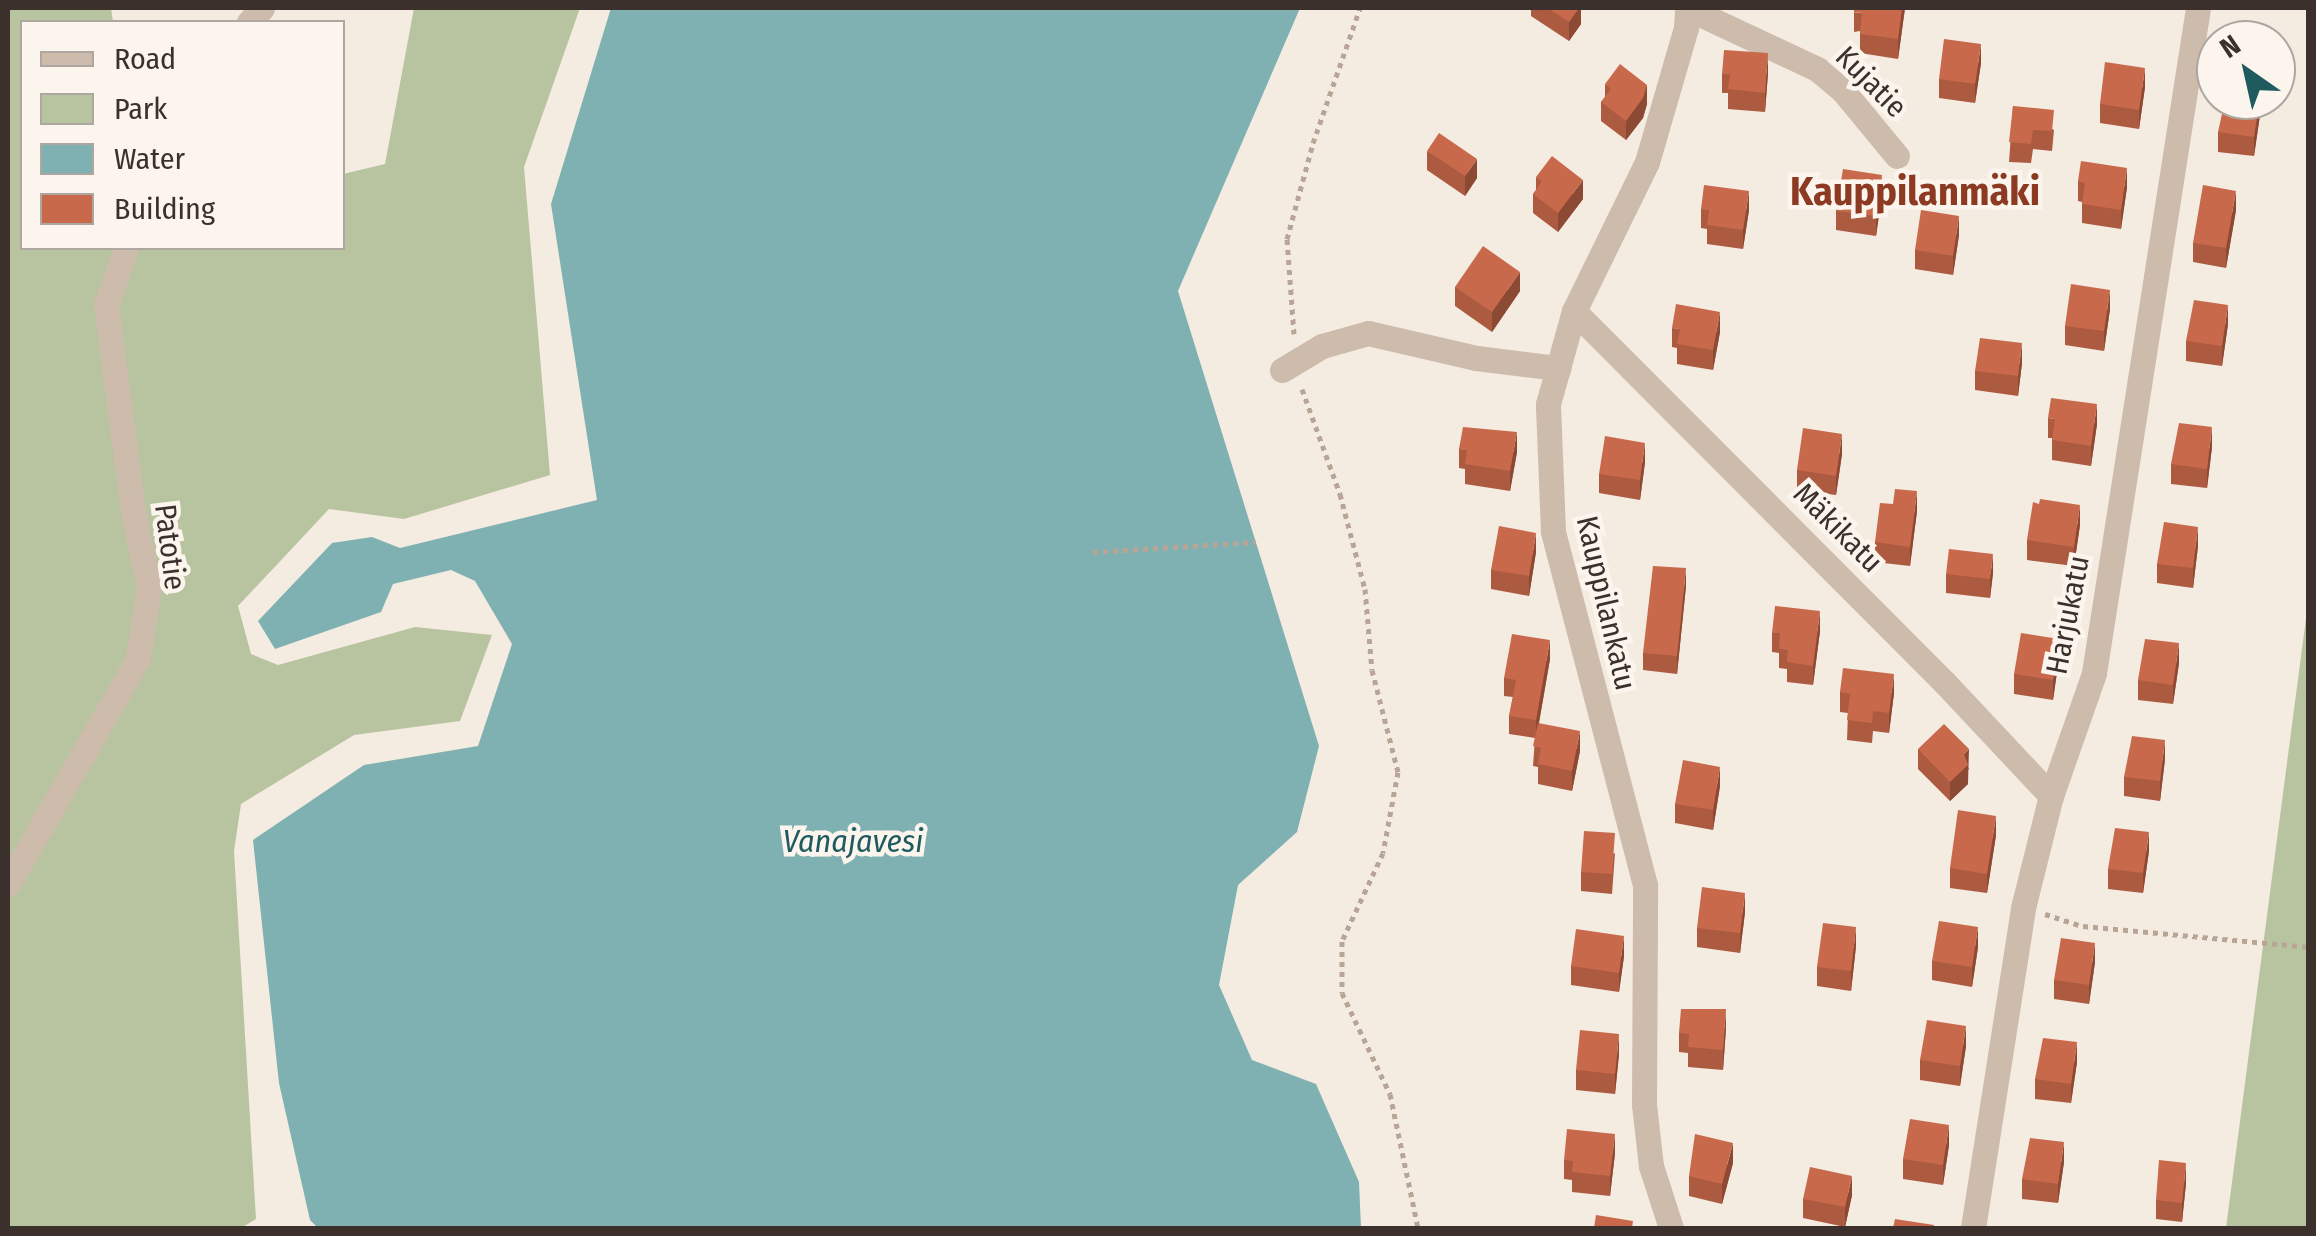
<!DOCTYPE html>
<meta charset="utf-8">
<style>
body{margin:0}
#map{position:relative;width:2316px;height:1236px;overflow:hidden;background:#f4ebe1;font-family:"Fira Sans Condensed",sans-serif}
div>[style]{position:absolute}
.green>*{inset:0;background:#b8c4a0}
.water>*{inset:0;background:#7fb0b2}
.path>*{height:5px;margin-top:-2.5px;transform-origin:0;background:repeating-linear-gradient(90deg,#b9a596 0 5px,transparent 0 10px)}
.minor>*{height:25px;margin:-12.5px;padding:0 12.5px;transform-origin:12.5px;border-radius:12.5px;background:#cdbbac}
.wall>*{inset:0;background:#ac5a40}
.shaded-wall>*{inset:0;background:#8c4a34}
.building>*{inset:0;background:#c8694b}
span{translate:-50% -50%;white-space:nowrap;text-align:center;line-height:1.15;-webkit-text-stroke:9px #fbf5ee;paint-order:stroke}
.street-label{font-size:30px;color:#3b302b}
.water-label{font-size:32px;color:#1f5a5e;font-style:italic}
.district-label{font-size:40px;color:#8c3b22;font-weight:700}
.frame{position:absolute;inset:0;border:10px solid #3b302b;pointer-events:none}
.legend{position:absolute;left:20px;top:20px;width:325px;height:230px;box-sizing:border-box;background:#fbf5ee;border:2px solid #aea6a0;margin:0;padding:12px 18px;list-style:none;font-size:30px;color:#3b302b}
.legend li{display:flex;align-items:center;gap:20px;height:50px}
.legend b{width:50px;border:2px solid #aea6a0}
.north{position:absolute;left:2196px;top:20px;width:100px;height:100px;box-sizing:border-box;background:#fbf5ee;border:2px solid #aea6a0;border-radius:50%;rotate:326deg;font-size:28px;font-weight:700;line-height:40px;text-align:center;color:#3b302b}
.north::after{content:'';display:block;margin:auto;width:35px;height:45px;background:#1f5a5e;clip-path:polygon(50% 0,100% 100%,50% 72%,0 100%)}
</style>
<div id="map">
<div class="green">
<div style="clip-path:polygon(8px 8px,111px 8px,113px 22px,22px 22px,22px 248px,342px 248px,343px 174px,385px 164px,414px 8px,580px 8px,524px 167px,550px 475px,404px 519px,329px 509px,238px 606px,251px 654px,278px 665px,415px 627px,492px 635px,460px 721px,354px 735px,241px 804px,234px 851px,256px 1219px,241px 1228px,8px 1228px)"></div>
<div style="clip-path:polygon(2308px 603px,2308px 1228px,2226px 1228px)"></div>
</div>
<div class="water">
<div style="clip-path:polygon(611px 8px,1300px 8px,1178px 291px,1319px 746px,1297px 832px,1238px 885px,1219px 985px,1252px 1060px,1316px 1084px,1359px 1182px,1361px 1228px,318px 1228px,310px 1220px,279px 1083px,253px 840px,364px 765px,478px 746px,512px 644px,475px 581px,451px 570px,393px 584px,381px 612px,275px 649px,258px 621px,332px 543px,372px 537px,400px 548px,597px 500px,551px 204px)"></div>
</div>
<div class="path">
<div style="left:1294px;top:334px;width:95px;rotate:-94.2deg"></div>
<div style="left:1287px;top:239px;width:99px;rotate:-74.8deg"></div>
<div style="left:1313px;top:143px;width:143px;rotate:-70.8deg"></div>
<div style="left:1302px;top:389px;width:112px;rotate:70.1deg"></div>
<div style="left:1340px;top:494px;width:98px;rotate:75.3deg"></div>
<div style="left:1365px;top:589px;width:81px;rotate:85.1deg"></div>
<div style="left:1372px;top:670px;width:105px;rotate:75.7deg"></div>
<div style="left:1398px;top:772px;width:82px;rotate:100.5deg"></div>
<div style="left:1383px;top:853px;width:97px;rotate:115deg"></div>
<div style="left:1342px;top:941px;width:52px;rotate:90deg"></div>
<div style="left:1342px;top:993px;width:112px;rotate:64.6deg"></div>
<div style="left:1390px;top:1094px;width:137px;rotate:78.2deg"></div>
<div style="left:1093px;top:552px;width:163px;rotate:-3.5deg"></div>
<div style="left:2045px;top:914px;width:40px;rotate:18deg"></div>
<div style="left:2083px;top:926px;width:226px;rotate:5.3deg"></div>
</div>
<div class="minor">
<div style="left:1687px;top:8px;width:144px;rotate:25.1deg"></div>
<div style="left:1817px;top:69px;width:35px;rotate:40deg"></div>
<div style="left:1844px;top:92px;width:83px;rotate:50.4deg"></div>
<div style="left:249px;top:22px;width:19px;rotate:-47deg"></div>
<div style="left:1574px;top:311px;width:525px;rotate:45.08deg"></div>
<div style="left:1945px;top:683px;width:155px;rotate:46.8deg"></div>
<div style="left:1282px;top:370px;width:47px;rotate:-31deg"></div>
<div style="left:1322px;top:346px;width:48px;rotate:-15.8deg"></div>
<div style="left:1368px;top:333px;width:111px;rotate:13deg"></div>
<div style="left:1476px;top:358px;width:83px;rotate:7deg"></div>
<div style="left:8px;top:884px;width:260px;rotate:-60deg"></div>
<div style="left:138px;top:659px;width:74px;rotate:-81.4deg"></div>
<div style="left:149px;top:586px;width:76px;rotate:-102.2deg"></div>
<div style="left:133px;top:512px;width:209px;rotate:-97.4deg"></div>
<div style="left:106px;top:305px;width:60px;rotate:-70.7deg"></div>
<div style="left:1671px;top:1228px;width:65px;rotate:-107.9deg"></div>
<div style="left:1651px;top:1166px;width:61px;rotate:-96.5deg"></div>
<div style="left:1644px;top:1105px;width:220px;rotate:-89.7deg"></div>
<div style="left:1645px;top:885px;width:366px;rotate:-104.6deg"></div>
<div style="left:1553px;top:531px;width:127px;rotate:-92.3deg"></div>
<div style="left:1548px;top:404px;width:97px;rotate:-74.4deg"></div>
<div style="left:1574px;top:311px;width:166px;rotate:-63.9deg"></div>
<div style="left:1647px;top:162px;width:140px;rotate:-73.8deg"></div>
<div style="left:1686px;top:28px;width:20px;rotate:-87deg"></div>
<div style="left:1973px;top:1228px;width:324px;rotate:-81.1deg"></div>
<div style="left:2023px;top:908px;width:115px;rotate:-76deg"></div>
<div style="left:2051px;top:796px;width:130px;rotate:-70.7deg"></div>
<div style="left:2094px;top:673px;width:673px;rotate:-81.11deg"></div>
</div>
<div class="wall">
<div style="clip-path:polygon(1531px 8px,1581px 8px,1581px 24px,1569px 41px,1531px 16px)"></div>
<div style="clip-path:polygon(1905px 8px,1898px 59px,1860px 53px,1860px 31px,1854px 32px,1854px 13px)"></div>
<div style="clip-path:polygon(1981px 63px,1975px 103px,1939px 98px,1939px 79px)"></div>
<div style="clip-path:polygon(1768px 73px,1765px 112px,1728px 109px,1728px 93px,1722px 93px,1722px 74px)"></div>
<div style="clip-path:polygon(1605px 84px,1647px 104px,1643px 118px,1626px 140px,1601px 121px,1601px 102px,1605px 97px)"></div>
<div style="clip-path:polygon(2145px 87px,2139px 129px,2100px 123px,2100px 104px)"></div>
<div style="clip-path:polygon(2013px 106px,2054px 130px,2052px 151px,2033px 149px,2031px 163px,2009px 162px)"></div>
<div style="clip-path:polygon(2260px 115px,2254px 156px,2218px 152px,2218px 132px)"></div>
<div style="clip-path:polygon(1427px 151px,1477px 178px,1465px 196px,1427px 170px)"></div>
<div style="clip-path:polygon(1536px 177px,1583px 199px,1558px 232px,1533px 213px,1533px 194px,1536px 190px)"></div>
<div style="clip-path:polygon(2078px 181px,2127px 187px,2121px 229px,2082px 223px,2082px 202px,2078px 201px)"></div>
<div style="clip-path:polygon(1882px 194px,1876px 236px,1836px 230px,1836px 211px)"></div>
<div style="clip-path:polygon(1701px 209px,1749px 210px,1743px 249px,1707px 244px,1707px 229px,1701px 228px)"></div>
<div style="clip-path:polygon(2236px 210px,2226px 268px,2193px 262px,2193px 243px)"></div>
<div style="clip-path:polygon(1959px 235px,1953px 275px,1915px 269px,1915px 250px)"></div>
<div style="clip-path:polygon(1455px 287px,1520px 291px,1492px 332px,1455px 306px)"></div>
<div style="clip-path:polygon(2110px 309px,2104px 351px,2065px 345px,2065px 326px)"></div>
<div style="clip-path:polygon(2228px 324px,2222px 366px,2186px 361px,2186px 341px)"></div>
<div style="clip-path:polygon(1672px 328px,1720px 332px,1713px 370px,1677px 364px,1677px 348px,1672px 347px)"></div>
<div style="clip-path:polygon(2022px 363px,2018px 396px,1975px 390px,1975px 371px)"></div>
<div style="clip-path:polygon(2048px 418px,2097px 424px,2091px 466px,2052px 460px,2052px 438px,2048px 438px)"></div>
<div style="clip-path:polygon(2212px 447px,2207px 488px,2171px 484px,2171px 464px)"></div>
<div style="clip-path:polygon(1459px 449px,1517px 452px,1510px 491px,1465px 484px,1465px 469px,1459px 468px)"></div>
<div style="clip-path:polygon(1842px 454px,1836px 495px,1797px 490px,1797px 470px)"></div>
<div style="clip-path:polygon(1645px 462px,1640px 500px,1599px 493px,1599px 474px)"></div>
<div style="clip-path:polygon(1917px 511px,1910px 566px,1875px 562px,1875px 542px)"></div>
<div style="clip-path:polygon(2080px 525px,2074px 566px,2027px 560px,2027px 540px)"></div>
<div style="clip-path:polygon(2198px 546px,2193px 588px,2157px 583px,2157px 564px)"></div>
<div style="clip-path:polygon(1536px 552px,1529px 596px,1491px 589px,1491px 570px)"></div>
<div style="clip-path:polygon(1993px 573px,1990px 598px,1946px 593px,1946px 574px)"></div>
<div style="clip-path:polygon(1686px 586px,1677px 674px,1643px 670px,1643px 653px)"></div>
<div style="clip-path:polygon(1820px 631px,1813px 685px,1787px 682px,1787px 669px,1779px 668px,1779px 653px,1772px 652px,1772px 633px)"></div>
<div style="clip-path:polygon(2059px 658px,2053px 700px,2014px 694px,2014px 674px)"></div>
<div style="clip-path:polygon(1550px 659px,1539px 723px,1580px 751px,1572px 791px,1538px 784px,1538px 767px,1533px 766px,1535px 738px,1509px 734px,1509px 716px,1513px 697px,1504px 696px,1504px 678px)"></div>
<div style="clip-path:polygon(2179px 663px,2173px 704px,2138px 700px,2138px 680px)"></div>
<div style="clip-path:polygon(1840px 692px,1894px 693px,1889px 733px,1873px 731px,1872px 743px,1847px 740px,1848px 713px,1840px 712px)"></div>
<div style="clip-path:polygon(1918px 749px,1969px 768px,1968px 770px,1968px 784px,1950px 801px,1918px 769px)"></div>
<div style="clip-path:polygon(2165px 759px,2160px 801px,2124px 796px,2124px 777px)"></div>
<div style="clip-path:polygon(1720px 786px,1713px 830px,1675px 823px,1675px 804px)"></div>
<div style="clip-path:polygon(1996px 835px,1987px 893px,1950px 888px,1950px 868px)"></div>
<div style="clip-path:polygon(2149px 851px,2143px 893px,2108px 889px,2108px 869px)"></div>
<div style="clip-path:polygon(1615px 853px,1612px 894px,1581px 891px,1581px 872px)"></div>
<div style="clip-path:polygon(1745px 912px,1740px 953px,1697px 947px,1697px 928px)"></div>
<div style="clip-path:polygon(1856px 946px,1851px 991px,1817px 986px,1817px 967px)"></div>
<div style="clip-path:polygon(1978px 947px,1972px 987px,1932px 980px,1932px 961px)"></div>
<div style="clip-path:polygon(1624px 956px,1619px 992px,1571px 985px,1571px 966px)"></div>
<div style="clip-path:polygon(2095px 962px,2089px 1004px,2054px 999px,2054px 980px)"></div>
<div style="clip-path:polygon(1726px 1028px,1723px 1070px,1688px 1067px,1688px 1053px,1679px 1052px,1679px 1033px)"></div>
<div style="clip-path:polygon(1966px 1046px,1960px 1086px,1920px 1080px,1920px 1060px)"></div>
<div style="clip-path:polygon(1619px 1054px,1615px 1094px,1576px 1090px,1576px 1070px)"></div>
<div style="clip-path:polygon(2077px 1062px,2071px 1103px,2035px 1099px,2035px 1079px)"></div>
<div style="clip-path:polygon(1949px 1145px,1943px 1185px,1903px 1179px,1903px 1159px)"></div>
<div style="clip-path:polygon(1615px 1153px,1610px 1196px,1572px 1192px,1572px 1180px,1564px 1179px,1564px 1160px)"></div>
<div style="clip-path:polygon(2064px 1162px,2058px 1203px,2022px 1199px,2022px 1179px)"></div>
<div style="clip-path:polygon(1733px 1163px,1722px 1204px,1689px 1196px,1689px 1176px)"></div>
<div style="clip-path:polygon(2186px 1183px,2182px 1222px,2156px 1219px,2156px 1200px)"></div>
<div style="clip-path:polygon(1852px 1195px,1845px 1227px,1803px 1218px,1803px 1199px)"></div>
</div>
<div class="shaded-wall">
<div style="clip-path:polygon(1579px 8px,1581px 8px,1581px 24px,1569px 41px,1569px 22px)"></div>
<div style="clip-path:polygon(1902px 8px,1905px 8px,1898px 59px,1898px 39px)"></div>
<div style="clip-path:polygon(1981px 44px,1981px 63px,1975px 103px,1975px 84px)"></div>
<div style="clip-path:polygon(1768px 53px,1768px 73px,1765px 112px,1765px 93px)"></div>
<div style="clip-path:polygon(2145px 68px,2145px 87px,2139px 129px,2139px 110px)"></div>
<div style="clip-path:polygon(1647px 85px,1647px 104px,1643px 118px,1626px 140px,1626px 121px)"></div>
<div style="clip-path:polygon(2260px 100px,2260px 115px,2254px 156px,2254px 137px)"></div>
<div style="clip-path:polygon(1477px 159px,1477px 178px,1465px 196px,1465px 176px)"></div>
<div style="clip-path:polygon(2127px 168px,2127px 187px,2121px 229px,2121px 210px)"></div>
<div style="clip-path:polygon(1882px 175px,1882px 194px,1876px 236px,1876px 216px)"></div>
<div style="clip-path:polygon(1583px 180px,1583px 199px,1558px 232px,1558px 213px)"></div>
<div style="clip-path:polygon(1749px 191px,1749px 210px,1743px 249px,1743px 230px)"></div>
<div style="clip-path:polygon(2236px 191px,2236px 210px,2226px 268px,2226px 248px)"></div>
<div style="clip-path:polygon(1959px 216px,1959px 235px,1953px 275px,1953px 256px)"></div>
<div style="clip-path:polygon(1520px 272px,1520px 291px,1492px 332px,1492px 312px)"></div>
<div style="clip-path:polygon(2110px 290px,2110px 309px,2104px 351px,2104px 331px)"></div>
<div style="clip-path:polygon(2228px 305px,2228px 324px,2222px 366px,2222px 346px)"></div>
<div style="clip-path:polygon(1720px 312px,1720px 332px,1713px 370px,1713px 350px)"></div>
<div style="clip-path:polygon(2022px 343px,2022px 363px,2018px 396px,2018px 376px)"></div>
<div style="clip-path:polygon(2097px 404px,2097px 424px,2091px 466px,2091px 446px)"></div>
<div style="clip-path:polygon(2212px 427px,2212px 447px,2207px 488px,2207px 469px)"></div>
<div style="clip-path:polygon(1517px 432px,1517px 452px,1510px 491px,1510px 471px)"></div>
<div style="clip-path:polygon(1842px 434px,1842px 454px,1836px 495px,1836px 476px)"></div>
<div style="clip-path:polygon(1645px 443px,1645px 462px,1640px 500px,1640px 480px)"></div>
<div style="clip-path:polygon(1917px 491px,1917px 511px,1910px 566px,1910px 547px)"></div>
<div style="clip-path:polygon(2080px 505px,2080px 525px,2074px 566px,2074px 547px)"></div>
<div style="clip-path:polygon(2198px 527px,2198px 546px,2193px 588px,2193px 568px)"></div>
<div style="clip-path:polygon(1536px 533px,1536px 552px,1529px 596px,1529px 576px)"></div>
<div style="clip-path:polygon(1993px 554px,1993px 573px,1990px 598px,1990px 579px)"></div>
<div style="clip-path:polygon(1686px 568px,1686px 586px,1677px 674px,1677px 656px)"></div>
<div style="clip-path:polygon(1820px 611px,1820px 631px,1813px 685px,1813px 666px)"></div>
<div style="clip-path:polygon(2059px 639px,2059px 658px,2053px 700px,2053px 680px)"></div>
<div style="clip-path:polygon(1550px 640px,1550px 659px,1536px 739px,1536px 720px)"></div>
<div style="clip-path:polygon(2179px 643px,2179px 663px,2173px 704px,2173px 685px)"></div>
<div style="clip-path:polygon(1894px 674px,1894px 693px,1889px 733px,1889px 713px)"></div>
<div style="clip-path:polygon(1580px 731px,1580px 751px,1572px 791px,1572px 771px)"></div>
<div style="clip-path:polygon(2165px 740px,2165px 759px,2160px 801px,2160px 781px)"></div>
<div style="clip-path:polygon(1969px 749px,1968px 784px,1950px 801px,1950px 782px,1964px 754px)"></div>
<div style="clip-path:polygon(1720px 767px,1720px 786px,1713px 830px,1713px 810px)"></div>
<div style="clip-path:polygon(1996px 816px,1996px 835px,1987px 893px,1987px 874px)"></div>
<div style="clip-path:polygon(2149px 832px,2149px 851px,2143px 893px,2143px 873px)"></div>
<div style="clip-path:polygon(1745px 893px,1745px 912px,1740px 953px,1740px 933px)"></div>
<div style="clip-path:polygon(1856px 927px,1856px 946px,1851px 991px,1851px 971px)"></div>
<div style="clip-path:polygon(1978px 927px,1978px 947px,1972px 987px,1972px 967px)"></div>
<div style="clip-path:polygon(1624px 936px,1624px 956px,1619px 992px,1619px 973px)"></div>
<div style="clip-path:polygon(2095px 943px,2095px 962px,2089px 1004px,2089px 985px)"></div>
<div style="clip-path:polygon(1726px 1009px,1726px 1028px,1723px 1070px,1723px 1050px)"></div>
<div style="clip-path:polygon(1966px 1026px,1966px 1046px,1960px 1086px,1960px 1066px)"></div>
<div style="clip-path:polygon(1619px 1034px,1619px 1054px,1615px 1094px,1615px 1074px)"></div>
<div style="clip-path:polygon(2077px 1042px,2077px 1062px,2071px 1103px,2071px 1084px)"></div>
<div style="clip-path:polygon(1949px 1125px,1949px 1145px,1943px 1185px,1943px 1165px)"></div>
<div style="clip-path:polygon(1615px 1134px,1615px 1153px,1610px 1196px,1610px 1176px)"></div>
<div style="clip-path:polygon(2064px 1142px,2064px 1162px,2058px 1203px,2058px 1184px)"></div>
<div style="clip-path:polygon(1733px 1143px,1733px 1163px,1722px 1204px,1722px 1184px)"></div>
<div style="clip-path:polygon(2186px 1163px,2186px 1183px,2182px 1222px,2182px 1203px)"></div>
<div style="clip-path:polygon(1852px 1176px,1852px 1195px,1845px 1227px,1845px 1207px)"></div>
</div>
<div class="building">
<div style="clip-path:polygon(1548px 8px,1579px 8px,1569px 22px)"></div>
<div style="clip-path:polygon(1854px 8px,1902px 8px,1898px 39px,1860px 34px,1862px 12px,1854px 13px)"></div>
<div style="clip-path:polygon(1944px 39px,1981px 44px,1975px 84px,1939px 79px)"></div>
<div style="clip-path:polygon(1724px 50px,1768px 53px,1765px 93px,1728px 89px,1730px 74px,1722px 74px)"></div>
<div style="clip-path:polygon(2105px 62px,2145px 68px,2139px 110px,2100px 104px)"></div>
<div style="clip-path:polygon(1620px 64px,1647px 85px,1643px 98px,1626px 121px,1601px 102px,1611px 89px,1605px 84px)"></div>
<div style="clip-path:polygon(2225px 100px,2259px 100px,2254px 137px,2218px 132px)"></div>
<div style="clip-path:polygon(2013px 106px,2054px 110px,2052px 131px,2033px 130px,2031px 144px,2009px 142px)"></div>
<div style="clip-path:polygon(1439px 133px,1477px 159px,1465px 176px,1427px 151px)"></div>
<div style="clip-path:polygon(1552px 156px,1583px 180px,1558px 213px,1533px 194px,1542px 181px,1536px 177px)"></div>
<div style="clip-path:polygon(2081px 161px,2127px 168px,2121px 210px,2082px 204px,2085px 183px,2078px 181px)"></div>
<div style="clip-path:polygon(1843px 169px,1882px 175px,1876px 216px,1836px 211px)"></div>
<div style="clip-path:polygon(1704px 185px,1749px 191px,1743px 230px,1707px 225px,1709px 210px,1701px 209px)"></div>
<div style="clip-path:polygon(2203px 185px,2236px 191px,2226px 248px,2193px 243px)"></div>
<div style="clip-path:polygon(1921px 210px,1959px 216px,1953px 256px,1915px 250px)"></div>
<div style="clip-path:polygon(1483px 246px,1520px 272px,1492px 312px,1455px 287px)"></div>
<div style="clip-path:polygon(2071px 284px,2110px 290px,2104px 331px,2065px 326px)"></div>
<div style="clip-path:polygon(2194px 300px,2228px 305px,2222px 346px,2186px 341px)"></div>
<div style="clip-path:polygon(1676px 304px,1720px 312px,1713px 350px,1677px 344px,1680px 329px,1672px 328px)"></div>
<div style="clip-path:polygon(1980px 338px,2022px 343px,2018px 376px,1975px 371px)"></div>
<div style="clip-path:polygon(2051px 398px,2097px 404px,2091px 446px,2052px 440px,2055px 419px,2048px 418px)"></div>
<div style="clip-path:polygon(2179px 423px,2212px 427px,2207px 469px,2171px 464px)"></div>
<div style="clip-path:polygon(1463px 427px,1517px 432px,1510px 471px,1465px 464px,1467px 450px,1459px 449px)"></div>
<div style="clip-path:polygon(1803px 428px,1842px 434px,1836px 476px,1797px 470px)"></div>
<div style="clip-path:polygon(1605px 436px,1645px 443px,1640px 480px,1599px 474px)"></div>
<div style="clip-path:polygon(1895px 489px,1917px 491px,1910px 547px,1875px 542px,1880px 503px,1893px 504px)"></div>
<div style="clip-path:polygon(2040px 499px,2080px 505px,2074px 547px,2027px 540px,2033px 502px,2039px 504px)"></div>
<div style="clip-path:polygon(2164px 522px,2198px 527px,2193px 568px,2157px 564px)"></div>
<div style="clip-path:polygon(1499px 526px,1536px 533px,1529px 576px,1491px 570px)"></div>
<div style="clip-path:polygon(1949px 549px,1993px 554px,1990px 579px,1946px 574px)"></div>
<div style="clip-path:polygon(1653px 566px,1686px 568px,1677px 656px,1643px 653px)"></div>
<div style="clip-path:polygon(1775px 606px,1820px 611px,1813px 666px,1787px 662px,1788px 650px,1779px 649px,1780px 633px,1772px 633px)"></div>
<div style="clip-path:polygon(2021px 633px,2059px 639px,2053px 680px,2014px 674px)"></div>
<div style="clip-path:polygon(1512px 634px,1550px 640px,1536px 720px,1509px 716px,1516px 680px,1504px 678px)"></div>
<div style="clip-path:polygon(2145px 639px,2179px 643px,2173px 685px,2138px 680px)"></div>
<div style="clip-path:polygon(1843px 668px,1894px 674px,1889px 713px,1873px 711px,1872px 723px,1847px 720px,1850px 694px,1840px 692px)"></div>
<div style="clip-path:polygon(1538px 723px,1580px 731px,1572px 771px,1538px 764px,1541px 748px,1533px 746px)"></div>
<div style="clip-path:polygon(1944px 724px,1969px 749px,1964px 754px,1968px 765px,1950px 782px,1918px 749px)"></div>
<div style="clip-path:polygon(2132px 736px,2165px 740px,2160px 781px,2124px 777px)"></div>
<div style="clip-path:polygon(1683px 760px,1720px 767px,1713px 810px,1675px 804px)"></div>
<div style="clip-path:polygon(1958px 810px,1996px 816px,1987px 874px,1950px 868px)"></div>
<div style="clip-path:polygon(2115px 828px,2149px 832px,2143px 873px,2108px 869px)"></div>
<div style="clip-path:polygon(1584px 831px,1615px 833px,1612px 874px,1581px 872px)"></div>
<div style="clip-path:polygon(1702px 887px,1745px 893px,1740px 933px,1697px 928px)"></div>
<div style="clip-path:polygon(1939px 921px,1978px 927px,1972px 967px,1932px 961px)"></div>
<div style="clip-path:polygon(1823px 923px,1856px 927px,1851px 971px,1817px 967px)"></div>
<div style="clip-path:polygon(1576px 929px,1624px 936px,1619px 973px,1571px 966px)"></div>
<div style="clip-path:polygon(2061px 938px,2095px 943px,2089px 985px,2054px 980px)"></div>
<div style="clip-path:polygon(1681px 1009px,1726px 1009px,1723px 1050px,1688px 1047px,1689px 1034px,1679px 1033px)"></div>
<div style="clip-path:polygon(1927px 1020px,1966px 1026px,1960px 1066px,1920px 1060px)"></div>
<div style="clip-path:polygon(1580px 1030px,1619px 1034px,1615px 1074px,1576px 1070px)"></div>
<div style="clip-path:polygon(2043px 1038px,2077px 1042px,2071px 1084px,2035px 1079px)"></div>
<div style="clip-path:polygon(1910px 1119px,1949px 1125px,1943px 1165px,1903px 1159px)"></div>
<div style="clip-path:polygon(1567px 1129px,1615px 1134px,1610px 1176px,1572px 1172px,1573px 1161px,1564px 1160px)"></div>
<div style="clip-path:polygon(1695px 1134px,1733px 1143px,1722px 1184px,1689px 1176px)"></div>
<div style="clip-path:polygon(2030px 1138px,2064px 1142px,2058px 1184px,2022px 1179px)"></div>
<div style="clip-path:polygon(2159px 1160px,2186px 1163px,2182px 1203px,2156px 1200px)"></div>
<div style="clip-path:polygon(1810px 1167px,1852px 1176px,1845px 1207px,1803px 1199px)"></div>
<div style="clip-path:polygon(1596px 1215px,1633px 1221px,1632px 1228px,1594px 1228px)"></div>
<div style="clip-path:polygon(1895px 1219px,1934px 1225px,1934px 1228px,1893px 1228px)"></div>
</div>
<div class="street-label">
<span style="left:1871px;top:82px;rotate:45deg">Kujatie</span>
<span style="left:1838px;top:528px;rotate:45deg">Mäkikatu</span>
<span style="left:170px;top:547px;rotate:83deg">Patotie</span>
<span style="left:1606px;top:603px;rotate:77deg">Kauppilankatu</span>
<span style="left:2068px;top:615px;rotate:-79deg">Harjukatu</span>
</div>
<div class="water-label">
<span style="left:853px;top:841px">Vanajavesi</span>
</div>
<div class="district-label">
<span style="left:1915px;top:192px">Kauppilanmäki</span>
</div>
<div class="frame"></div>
<ul class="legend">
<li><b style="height:12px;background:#cdbbac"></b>Road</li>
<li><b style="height:28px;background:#b8c4a0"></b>Park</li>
<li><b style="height:28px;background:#7fb0b2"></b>Water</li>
<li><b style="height:28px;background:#c8694b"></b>Building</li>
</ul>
<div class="north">N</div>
</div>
